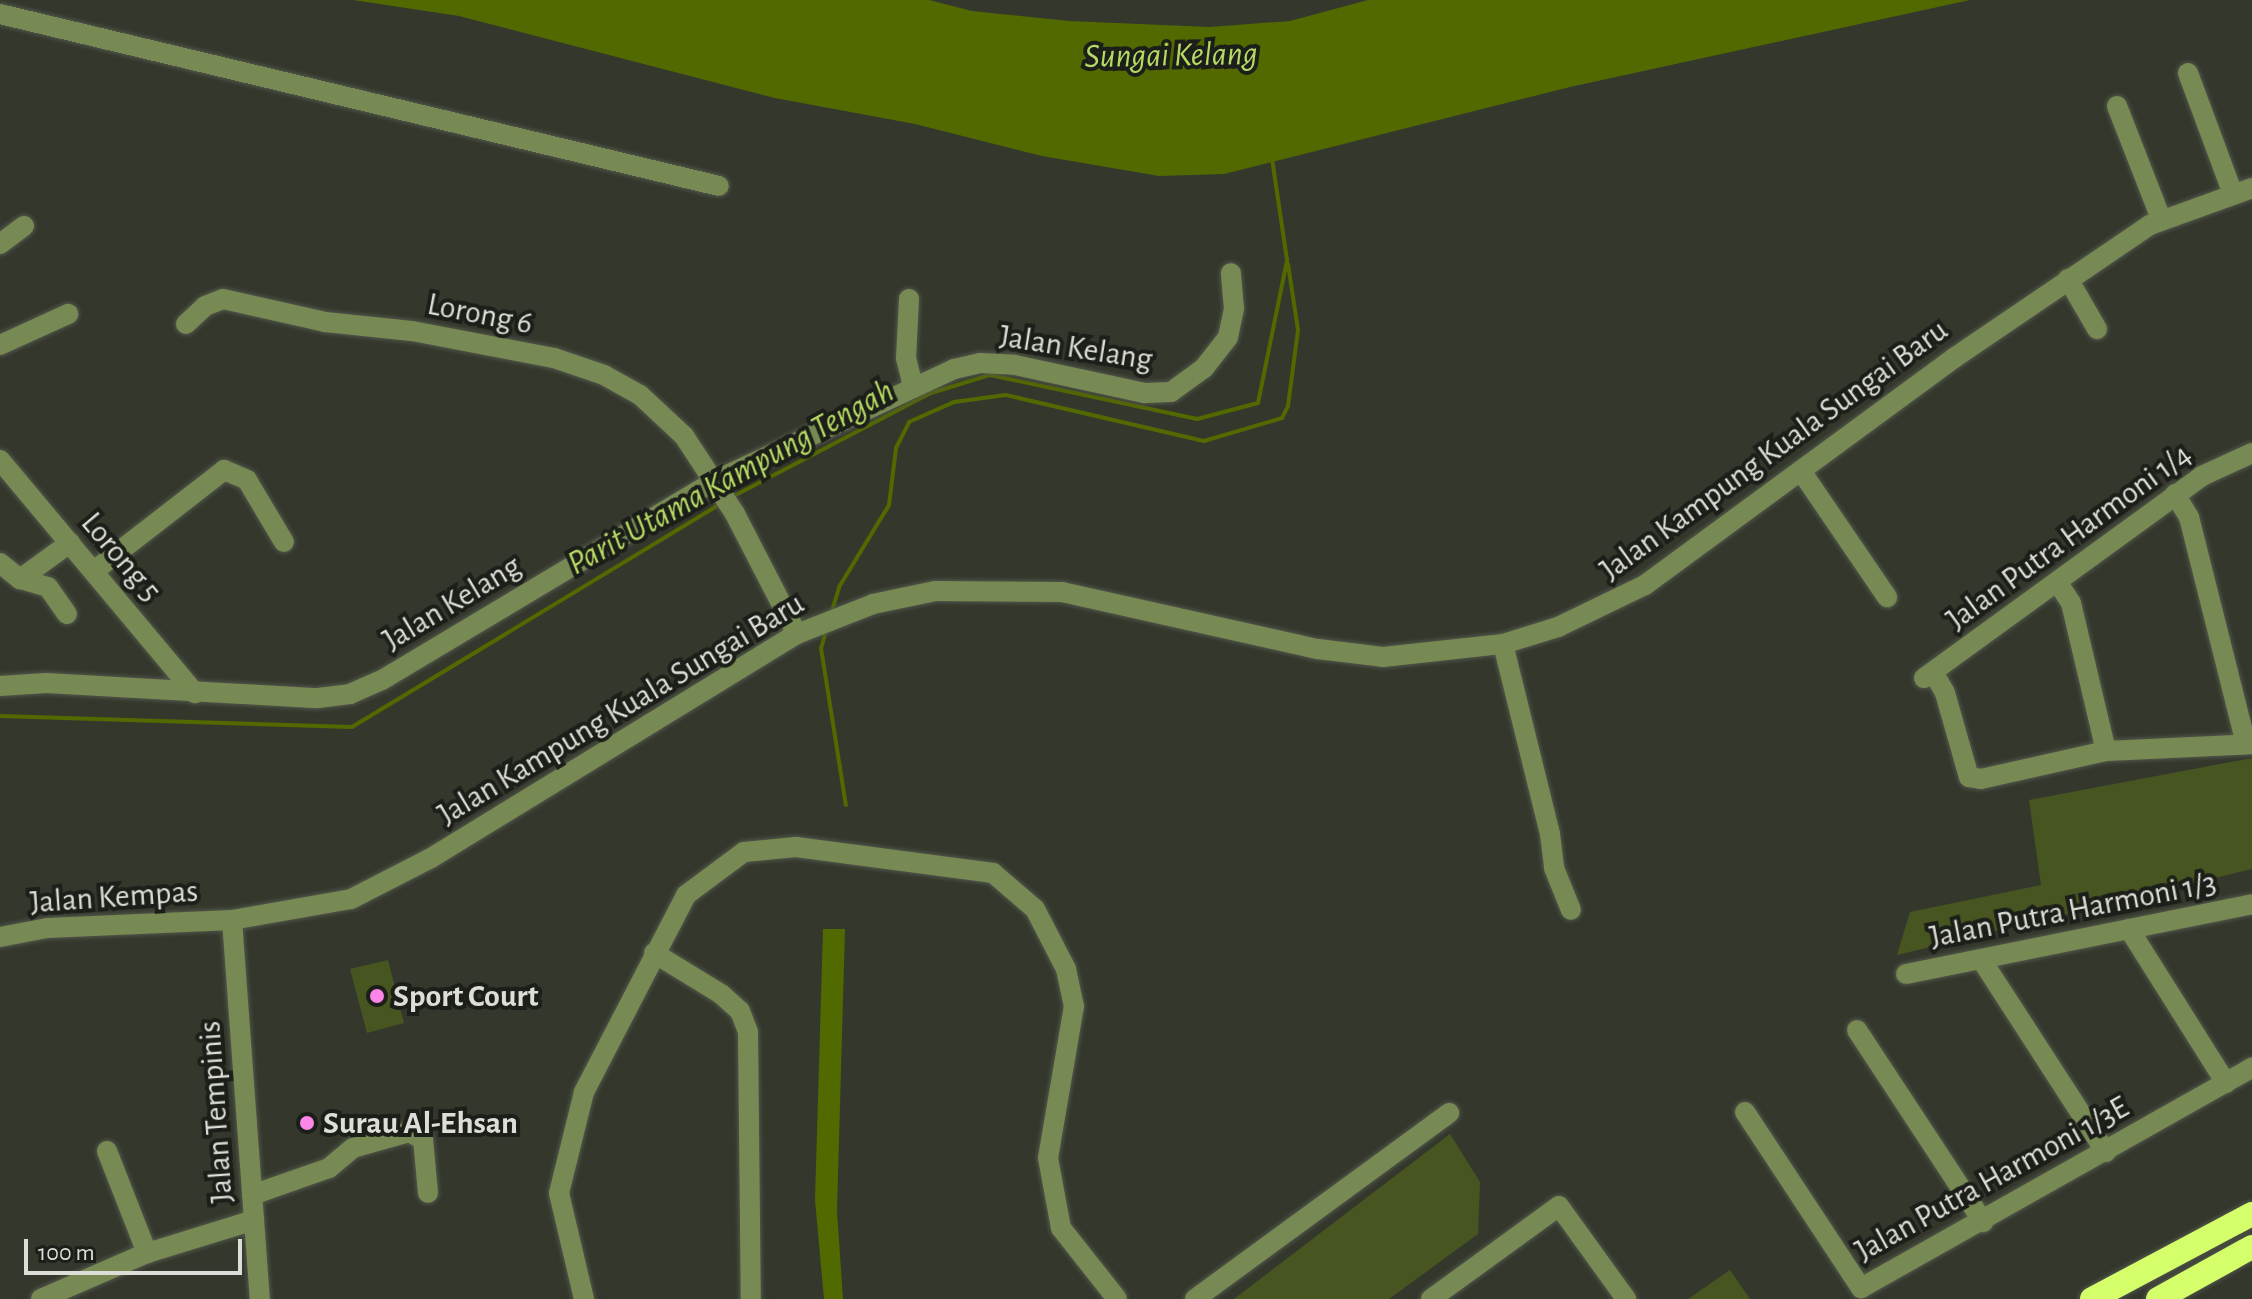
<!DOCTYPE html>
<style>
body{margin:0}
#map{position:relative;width:2252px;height:1299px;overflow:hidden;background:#34382c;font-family:"Alegreya Sans",sans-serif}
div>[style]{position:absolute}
.green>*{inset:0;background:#475621}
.water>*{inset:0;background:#526900}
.stream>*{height:4px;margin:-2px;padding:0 2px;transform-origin:2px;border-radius:2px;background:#526900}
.roads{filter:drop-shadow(0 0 2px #52564b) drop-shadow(0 0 2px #52564b)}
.minor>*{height:20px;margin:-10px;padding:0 10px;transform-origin:10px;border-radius:10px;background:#788a53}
.highway>*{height:24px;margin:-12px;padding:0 12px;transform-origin:12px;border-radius:12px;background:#d4ff6a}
.dots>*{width:22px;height:22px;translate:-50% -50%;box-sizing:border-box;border:4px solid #1c1e19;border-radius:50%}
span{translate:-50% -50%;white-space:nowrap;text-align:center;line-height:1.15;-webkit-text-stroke:8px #1c1e19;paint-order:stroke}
.street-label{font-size:32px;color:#dcded7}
.poi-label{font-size:32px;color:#dcded7;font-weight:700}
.left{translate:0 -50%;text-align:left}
.water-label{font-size:34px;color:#b6d963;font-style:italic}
.scale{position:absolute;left:24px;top:1239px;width:218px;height:36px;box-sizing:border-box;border:4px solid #dcded7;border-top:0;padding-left:10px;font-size:24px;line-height:28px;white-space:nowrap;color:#dcded7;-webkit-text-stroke:6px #1c1e19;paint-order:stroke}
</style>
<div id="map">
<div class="green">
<div style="clip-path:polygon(2252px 758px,2252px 869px,1897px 955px,1910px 912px,2041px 885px,2029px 800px)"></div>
<div style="clip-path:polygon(388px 960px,404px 1023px,367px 1033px,350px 969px)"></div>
<div style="clip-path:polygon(1450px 1134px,1480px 1182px,1478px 1234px,1389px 1299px,1234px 1299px)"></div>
<div style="clip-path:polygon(1730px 1270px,1750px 1299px,1687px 1299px,1688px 1299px)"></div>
</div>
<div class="water">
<div style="clip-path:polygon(353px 0,929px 0,972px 11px,1069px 21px,1209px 27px,1290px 21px,1368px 0,1970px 0,1570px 87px,1224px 174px,1159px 176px,1042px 156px,915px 124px,775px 98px,459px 16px)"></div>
<div style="clip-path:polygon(823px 929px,845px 929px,837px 1211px,843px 1299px,824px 1299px,815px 1200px)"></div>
</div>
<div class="stream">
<div style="left:730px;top:498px;width:227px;rotate:-27.6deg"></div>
<div style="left:931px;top:393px;width:62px;rotate:-17deg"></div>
<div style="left:990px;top:375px;width:212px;rotate:12deg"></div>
<div style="left:1197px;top:419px;width:63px;rotate:-14.7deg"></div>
<div style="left:1258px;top:403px;width:146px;rotate:-78.5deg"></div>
<div style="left:1287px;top:260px;width:102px;rotate:-98.4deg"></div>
<div style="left:831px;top:614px;width:28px;rotate:-73deg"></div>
<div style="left:839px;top:587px;width:96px;rotate:-58.6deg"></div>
<div style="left:889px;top:505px;width:57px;rotate:-83deg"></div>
<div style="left:896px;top:448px;width:29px;rotate:-63deg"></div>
<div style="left:909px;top:422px;width:49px;rotate:-24deg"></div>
<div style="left:954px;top:402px;width:52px;rotate:-7.7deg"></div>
<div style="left:1006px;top:395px;width:203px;rotate:13.1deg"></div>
<div style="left:1204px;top:441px;width:81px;rotate:-16.4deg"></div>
<div style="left:1282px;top:418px;width:13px;rotate:-63deg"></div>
<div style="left:1288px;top:406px;width:77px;rotate:-82.5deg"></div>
<div style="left:1298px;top:330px;width:67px;rotate:-98.6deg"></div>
<div style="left:826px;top:631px;width:18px;rotate:106deg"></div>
<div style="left:821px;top:648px;width:159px;rotate:81deg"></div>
<div style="left:0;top:716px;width:352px;rotate:1.8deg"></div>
<div style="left:352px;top:727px;width:429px;rotate:-31.2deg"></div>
</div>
<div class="roads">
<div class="minor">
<div style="left:0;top:14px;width:739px;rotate:13.45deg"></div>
<div style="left:2188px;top:73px;width:129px;rotate:69.6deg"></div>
<div style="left:2117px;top:106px;width:121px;rotate:68.7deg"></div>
<div style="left:0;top:244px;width:30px;rotate:-37deg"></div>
<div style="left:2068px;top:279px;width:58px;rotate:59.9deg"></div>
<div style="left:909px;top:299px;width:59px;rotate:92.9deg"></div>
<div style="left:906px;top:358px;width:29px;rotate:76deg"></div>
<div style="left:186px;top:324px;width:26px;rotate:-43deg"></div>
<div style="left:205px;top:306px;width:19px;rotate:-21deg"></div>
<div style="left:223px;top:299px;width:105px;rotate:12.7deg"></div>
<div style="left:325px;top:322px;width:87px;rotate:5.9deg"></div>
<div style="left:412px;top:331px;width:145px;rotate:10.8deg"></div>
<div style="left:554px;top:358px;width:53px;rotate:18.8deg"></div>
<div style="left:604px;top:375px;width:41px;rotate:29.1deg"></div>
<div style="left:640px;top:395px;width:60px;rotate:43deg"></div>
<div style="left:684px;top:436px;width:93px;rotate:56.8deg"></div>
<div style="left:735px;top:514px;width:135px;rotate:62.7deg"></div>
<div style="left:0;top:345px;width:75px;rotate:-24.5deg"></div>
<div style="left:0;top:460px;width:304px;rotate:50.1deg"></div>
<div style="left:1801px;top:471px;width:153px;rotate:55.7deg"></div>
<div style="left:2175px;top:494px;width:27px;rotate:59deg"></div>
<div style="left:2189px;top:517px;width:234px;rotate:75.9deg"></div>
<div style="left:0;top:563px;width:26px;rotate:39deg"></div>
<div style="left:20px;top:579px;width:62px;rotate:-35.8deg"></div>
<div style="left:94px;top:571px;width:165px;rotate:-37.8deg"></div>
<div style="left:224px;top:470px;width:25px;rotate:23deg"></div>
<div style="left:247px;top:480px;width:72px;rotate:59.2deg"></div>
<div style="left:20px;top:579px;width:29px;rotate:16deg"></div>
<div style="left:48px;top:587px;width:33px;rotate:55deg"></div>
<div style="left:2058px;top:583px;width:24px;rotate:57deg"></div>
<div style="left:2071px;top:603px;width:152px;rotate:76.7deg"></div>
<div style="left:1503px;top:644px;width:196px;rotate:76.1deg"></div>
<div style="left:1550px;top:834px;width:34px;rotate:83deg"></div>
<div style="left:1554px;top:868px;width:45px;rotate:68deg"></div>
<div style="left:1933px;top:672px;width:24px;rotate:60deg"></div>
<div style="left:1945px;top:693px;width:87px;rotate:74.1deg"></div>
<div style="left:1969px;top:777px;width:12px;rotate:9deg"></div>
<div style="left:1981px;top:779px;width:128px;rotate:-12.6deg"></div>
<div style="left:2106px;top:751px;width:146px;rotate:-2.7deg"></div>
<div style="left:1924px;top:678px;width:344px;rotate:-36deg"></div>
<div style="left:2202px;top:476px;width:55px;rotate:-24.7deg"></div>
<div style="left:0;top:686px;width:46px;rotate:-3.7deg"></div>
<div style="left:46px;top:683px;width:272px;rotate:3.2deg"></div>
<div style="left:318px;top:698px;width:32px;rotate:-7deg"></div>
<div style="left:350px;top:694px;width:35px;rotate:-24deg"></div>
<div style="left:382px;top:680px;width:387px;rotate:-30.9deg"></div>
<div style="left:714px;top:481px;width:265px;rotate:-25deg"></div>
<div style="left:954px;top:369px;width:27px;rotate:-13deg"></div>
<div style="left:980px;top:363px;width:35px;rotate:3deg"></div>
<div style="left:1015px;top:365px;width:133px;rotate:12.2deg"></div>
<div style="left:1145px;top:393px;width:26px;rotate:-2deg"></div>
<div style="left:1171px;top:392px;width:41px;rotate:-36deg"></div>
<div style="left:1204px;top:368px;width:39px;rotate:-52deg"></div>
<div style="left:1228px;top:337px;width:29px;rotate:-78deg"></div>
<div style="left:1234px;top:309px;width:36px;rotate:-95deg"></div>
<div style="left:232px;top:920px;width:380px;rotate:85.8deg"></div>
<div style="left:2129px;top:929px;width:182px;rotate:57.8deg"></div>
<div style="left:0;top:937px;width:48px;rotate:-10.8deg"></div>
<div style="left:47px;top:928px;width:185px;rotate:-2.5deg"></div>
<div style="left:232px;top:920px;width:121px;rotate:-10deg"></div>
<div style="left:351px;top:899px;width:90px;rotate:-27.1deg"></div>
<div style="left:431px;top:858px;width:429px;rotate:-31.5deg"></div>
<div style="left:797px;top:634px;width:82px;rotate:-21.5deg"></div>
<div style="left:873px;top:604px;width:63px;rotate:-11.8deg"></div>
<div style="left:935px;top:591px;width:127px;rotate:0.5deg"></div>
<div style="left:1062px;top:592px;width:262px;rotate:12.6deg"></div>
<div style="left:1318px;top:649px;width:65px;rotate:7deg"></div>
<div style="left:1383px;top:657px;width:121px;rotate:-6.2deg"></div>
<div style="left:1503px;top:644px;width:58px;rotate:-17.2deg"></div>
<div style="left:1558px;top:627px;width:97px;rotate:-25.8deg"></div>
<div style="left:1645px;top:585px;width:383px;rotate:-36.3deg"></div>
<div style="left:1954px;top:358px;width:237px;rotate:-34.2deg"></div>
<div style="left:2150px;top:225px;width:109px;rotate:-19.9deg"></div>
<div style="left:654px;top:953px;width:79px;rotate:31.5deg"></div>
<div style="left:721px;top:994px;width:25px;rotate:42deg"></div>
<div style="left:740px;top:1011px;width:22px;rotate:69deg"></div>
<div style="left:748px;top:1032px;width:267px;rotate:89.4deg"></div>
<div style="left:1981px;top:959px;width:230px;rotate:57.1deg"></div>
<div style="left:1906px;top:974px;width:353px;rotate:-11.4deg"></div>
<div style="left:1857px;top:1030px;width:230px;rotate:56.7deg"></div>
<div style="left:1745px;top:1112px;width:211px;rotate:56.6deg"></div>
<div style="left:1861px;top:1288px;width:449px;rotate:-29.4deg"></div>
<div style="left:107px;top:1151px;width:110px;rotate:68.6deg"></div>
<div style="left:252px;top:1195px;width:82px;rotate:-19.3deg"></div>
<div style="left:329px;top:1168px;width:31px;rotate:-40deg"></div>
<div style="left:353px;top:1148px;width:58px;rotate:-15.9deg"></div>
<div style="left:409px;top:1132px;width:16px;rotate:27deg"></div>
<div style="left:423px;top:1139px;width:54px;rotate:84.7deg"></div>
<div style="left:41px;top:1299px;width:116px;rotate:-23.5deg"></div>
<div style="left:147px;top:1253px;width:112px;rotate:-17.1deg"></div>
<div style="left:584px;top:1299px;width:109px;rotate:-103.3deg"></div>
<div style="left:559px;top:1193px;width:104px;rotate:-76.1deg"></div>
<div style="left:584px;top:1092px;width:222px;rotate:-62.6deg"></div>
<div style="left:686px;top:895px;width:72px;rotate:-36.6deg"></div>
<div style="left:744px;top:852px;width:52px;rotate:-5.5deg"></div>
<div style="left:796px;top:847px;width:199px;rotate:7.5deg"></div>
<div style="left:993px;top:873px;width:55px;rotate:40.6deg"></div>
<div style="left:1035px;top:909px;width:68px;rotate:62.7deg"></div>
<div style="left:1066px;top:969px;width:38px;rotate:78deg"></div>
<div style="left:1074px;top:1006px;width:154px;rotate:99.7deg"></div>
<div style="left:1048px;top:1158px;width:71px;rotate:79.5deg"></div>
<div style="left:1061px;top:1228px;width:90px;rotate:51.7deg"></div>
<div style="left:1195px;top:1299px;width:315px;rotate:-36.2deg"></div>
<div style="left:1431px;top:1299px;width:158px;rotate:-36deg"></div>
<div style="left:1559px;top:1206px;width:115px;rotate:54.2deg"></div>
</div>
<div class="highway">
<div style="left:2092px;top:1299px;width:181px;rotate:-28deg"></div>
<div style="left:2158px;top:1299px;width:107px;rotate:-29deg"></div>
</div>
</div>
<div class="dots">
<div style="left:377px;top:996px;background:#fa87e8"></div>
<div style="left:307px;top:1123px;background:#fa87e8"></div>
</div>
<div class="street-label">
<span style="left:480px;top:314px;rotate:11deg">Lorong 6</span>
<span style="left:1076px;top:348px;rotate:9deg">Jalan Kelang</span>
<span style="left:1774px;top:450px;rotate:-36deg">Jalan Kampung Kuala Sungai Baru</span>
<span style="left:2069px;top:537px;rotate:-36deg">Jalan Putra Harmoni 1/4</span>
<span style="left:121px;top:557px;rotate:50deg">Lorong 5</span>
<span style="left:452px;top:603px;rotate:-31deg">Jalan Kelang</span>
<span style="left:621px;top:709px;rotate:-31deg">Jalan Kampung Kuala Sungai Baru</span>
<span style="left:114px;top:897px;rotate:-4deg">Jalan Kempas</span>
<span style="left:2073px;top:910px;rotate:-11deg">Jalan Putra Harmoni 1/3</span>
<span style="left:216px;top:1112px;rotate:-94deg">Jalan Tempinis</span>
<span style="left:1992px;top:1179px;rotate:-29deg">Jalan Putra Harmoni 1/3E</span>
</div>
<div class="poi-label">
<span class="left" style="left:393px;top:996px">Sport Court</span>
<span class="left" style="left:323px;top:1123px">Surau Al-Ehsan</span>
</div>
<div class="water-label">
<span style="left:1171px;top:56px;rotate:-1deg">Sungai Kelang</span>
<span style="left:731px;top:478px;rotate:-29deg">Parit Utama Kampung Tengah</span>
</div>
<div class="scale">100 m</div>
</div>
